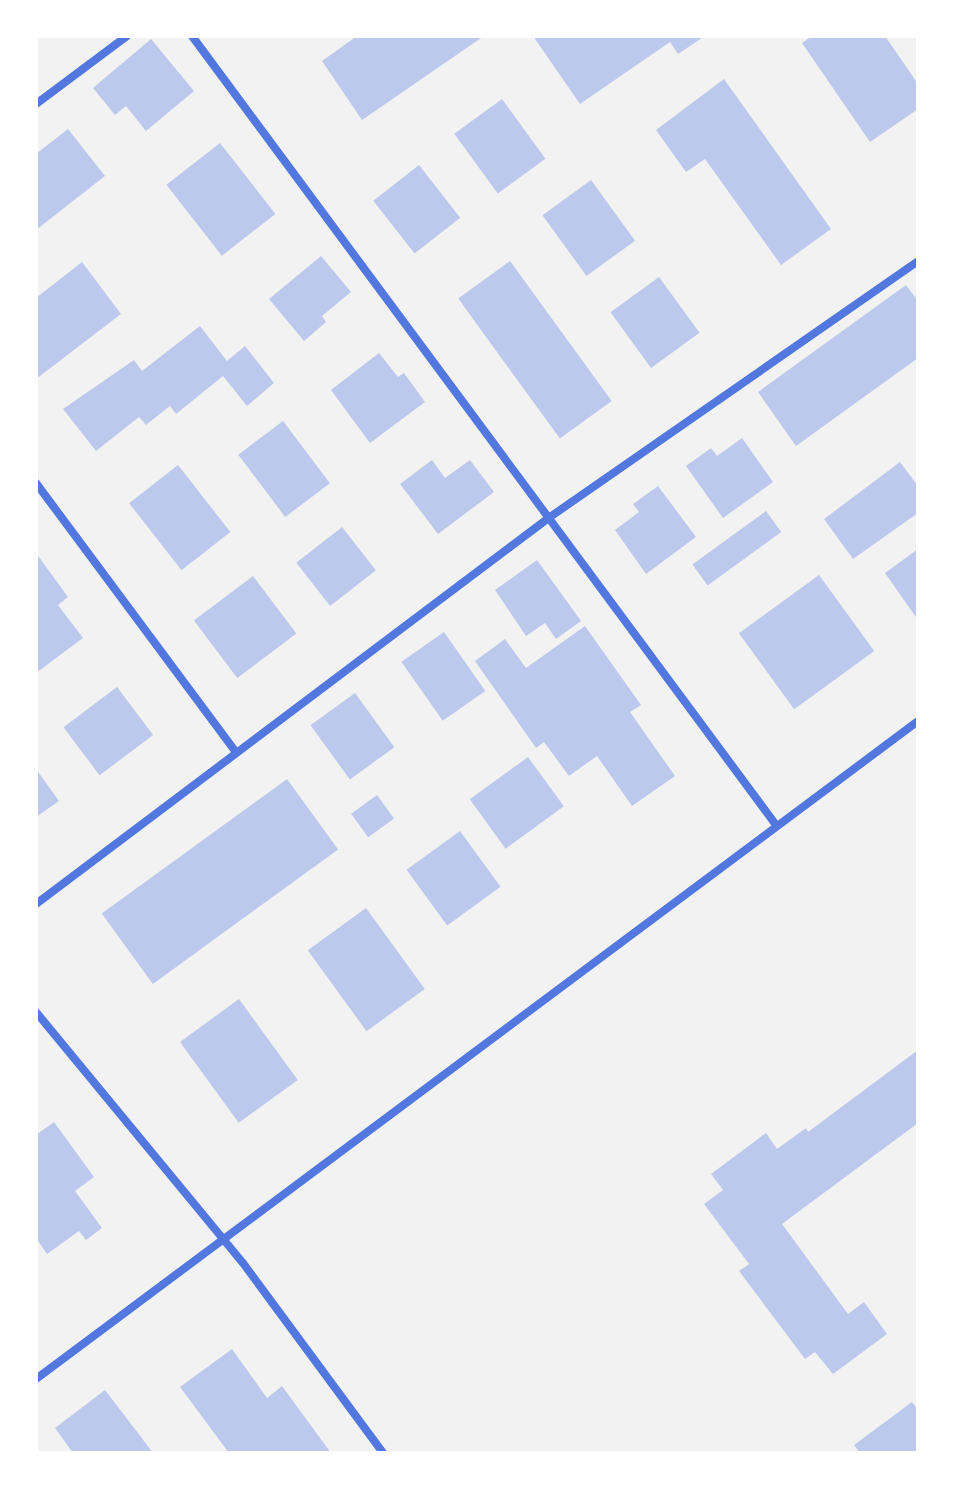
<!DOCTYPE html>
<style>
body{margin:0}
#map{position:relative;width:954px;height:1489px;overflow:hidden;background:#f2f2f2;font-family:Lora,serif}
div>[style]{position:absolute}
.building>*{inset:0;background:#bdc9ec;transform-origin:0 0}
.minor>*{height:8px;margin:-4px;padding:0 4px;transform-origin:4px;border-radius:4px;background:#5277de}
span{translate:-50% -50%;white-space:nowrap;text-align:center;line-height:1.15;-webkit-text-stroke:8px #fff;paint-order:stroke}
.frame{position:absolute;inset:0;border:38px solid #fff;pointer-events:none}
</style>
<div id="map">
<div class="building">
<i style="clip-path:polygon(357px 36px,484px 36px,362px 120px,322px 61px)"></i>
<i style="clip-path:polygon(533px 36px,705px 36px,678px 54px,670px 42px,580px 104px)"></i>
<i style="clip-path:polygon(812px 36px,885px 36px,918px 84px,918px 109px,870px 142px,802px 43px)"></i>
<i style="clip-path:polygon(151px 39px,194px 91px,146px 131px,126px 106px,115px 115px,93px 88px)"></i>
<i style="clip-path:polygon(724px 79px,831px 229px,781px 265px,705px 159px,686px 172px,656px 130px)"></i>
<i style="left:502px;top:99px;width:74px;height:59px;rotate:54deg"></i>
<i style="clip-path:polygon(68px 129px,105px 176px,36px 230px,36px 154px)"></i>
<i style="left:220px;top:143px;width:90px;height:68px;rotate:52deg"></i>
<i style="left:419px;top:165px;width:67px;height:58px;rotate:52deg"></i>
<i style="left:591px;top:180px;width:75px;height:60px;rotate:54deg"></i>
<i style="clip-path:polygon(321px 256px,351px 292px,322px 316px,326px 322px,304px 341px,269px 299px)"></i>
<i style="left:510px;top:261px;width:173px;height:64px;rotate:54deg"></i>
<i style="clip-path:polygon(82px 262px,121px 314px,36px 379px,36px 298px)"></i>
<i style="left:659px;top:277px;width:69px;height:60px;rotate:54deg"></i>
<i style="clip-path:polygon(906px 285px,918px 301px,918px 358px,796px 446px,758px 392px)"></i>
<i style="clip-path:polygon(200px 326px,227px 361px,245px 346px,274px 383px,247px 406px,223px 376px,176px 414px,170px 406px,146px 425px,139px 417px,96px 451px,63px 409px,134px 360px,142px 371px)"></i>
<i style="clip-path:polygon(379px 353px,398px 377px,404px 373px,425px 402px,370px 443px,331px 390px)"></i>
<i style="left:283px;top:421px;width:78px;height:56px;rotate:53deg"></i>
<i style="clip-path:polygon(742px 438px,773px 482px,723px 518px,686px 466px,711px 448px,717px 456px)"></i>
<i style="clip-path:polygon(432px 460px,445px 478px,470px 460px,494px 492px,438px 534px,400px 484px)"></i>
<i style="clip-path:polygon(900px 462px,918px 486px,918px 513px,853px 559px,824px 519px)"></i>
<i style="left:178px;top:465px;width:85px;height:62px;rotate:52deg"></i>
<i style="clip-path:polygon(658px 486px,696px 537px,646px 574px,615px 530px,639px 512px,633px 504px)"></i>
<i style="left:766px;top:511px;width:26px;height:91px;rotate:54deg"></i>
<i style="left:342px;top:527px;width:55px;height:58px;rotate:52deg"></i>
<i style="clip-path:polygon(918px 549px,918px 620px,885px 573px)"></i>
<i style="clip-path:polygon(36px 553px,68px 597px,58px 605px,83px 638px,36px 673px)"></i>
<i style="clip-path:polygon(537px 560px,581px 621px,556px 639px,545px 623px,526px 636px,495px 590px)"></i>
<i style="left:819px;top:575px;width:94px;height:99px;rotate:54deg"></i>
<i style="left:253px;top:576px;width:72px;height:74px;rotate:53deg"></i>
<i style="clip-path:polygon(585px 626px,641px 705px,630px 712px,675px 776px,632px 806px,597px 756px,569px 776px,544px 742px,536px 748px,475px 661px,505px 639px,526px 668px)"></i>
<i style="left:444px;top:632px;width:72px;height:52px;rotate:55deg"></i>
<i style="left:117px;top:687px;width:60px;height:67px;rotate:53deg"></i>
<i style="left:355px;top:693px;width:67px;height:55px;rotate:54deg"></i>
<i style="left:528px;top:757px;width:61px;height:72px;rotate:54deg"></i>
<i style="clip-path:polygon(36px 769px,59px 801px,36px 817px)"></i>
<i style="left:287px;top:779px;width:87px;height:229px;rotate:54deg"></i>
<i style="left:377px;top:795px;width:29px;height:32px;rotate:54deg"></i>
<i style="left:460px;top:831px;width:69px;height:66px;rotate:54deg"></i>
<i style="left:366px;top:908px;width:100px;height:72px;rotate:54deg"></i>
<i style="left:239px;top:999px;width:100px;height:73px;rotate:54deg"></i>
<i style="clip-path:polygon(918px 1050px,918px 1123px,782px 1224px,848px 1314px,864px 1302px,887px 1334px,833px 1374px,815px 1352px,805px 1359px,739px 1271px,749px 1264px,704px 1204px,723px 1190px,711px 1174px,766px 1133px,777px 1149px,806px 1128px,808px 1132px)"></i>
<i style="clip-path:polygon(54px 1122px,94px 1177px,75px 1191px,102px 1228px,86px 1240px,79px 1231px,47px 1254px,36px 1238px,36px 1135px)"></i>
<i style="clip-path:polygon(232px 1349px,267px 1398px,282px 1386px,331px 1453px,229px 1453px,180px 1387px)"></i>
<i style="clip-path:polygon(105px 1390px,141px 1437px,153px 1453px,73px 1453px,55px 1428px)"></i>
<i style="clip-path:polygon(912px 1402px,918px 1410px,918px 1453px,860px 1453px,854px 1445px)"></i>
</div>
<div class="minor">
<i style="left:192px;top:36px;width:982px;rotate:53.49deg"></i>
<i style="left:36px;top:104px;width:114px;rotate:-36.8deg"></i>
<i style="left:36px;top:483px;width:335px;rotate:53.4deg"></i>
<i style="left:36px;top:904px;width:643px;rotate:-36.98deg"></i>
<i style="left:550px;top:517px;width:448px;rotate:-34.8deg"></i>
<i style="left:36px;top:1012px;width:325px;rotate:50.5deg"></i>
<i style="left:243px;top:1263px;width:236px;rotate:53.6deg"></i>
<i style="left:36px;top:1379px;width:1100px;rotate:-36.72deg"></i>
</div>
<div class="frame"></div>
</div>
